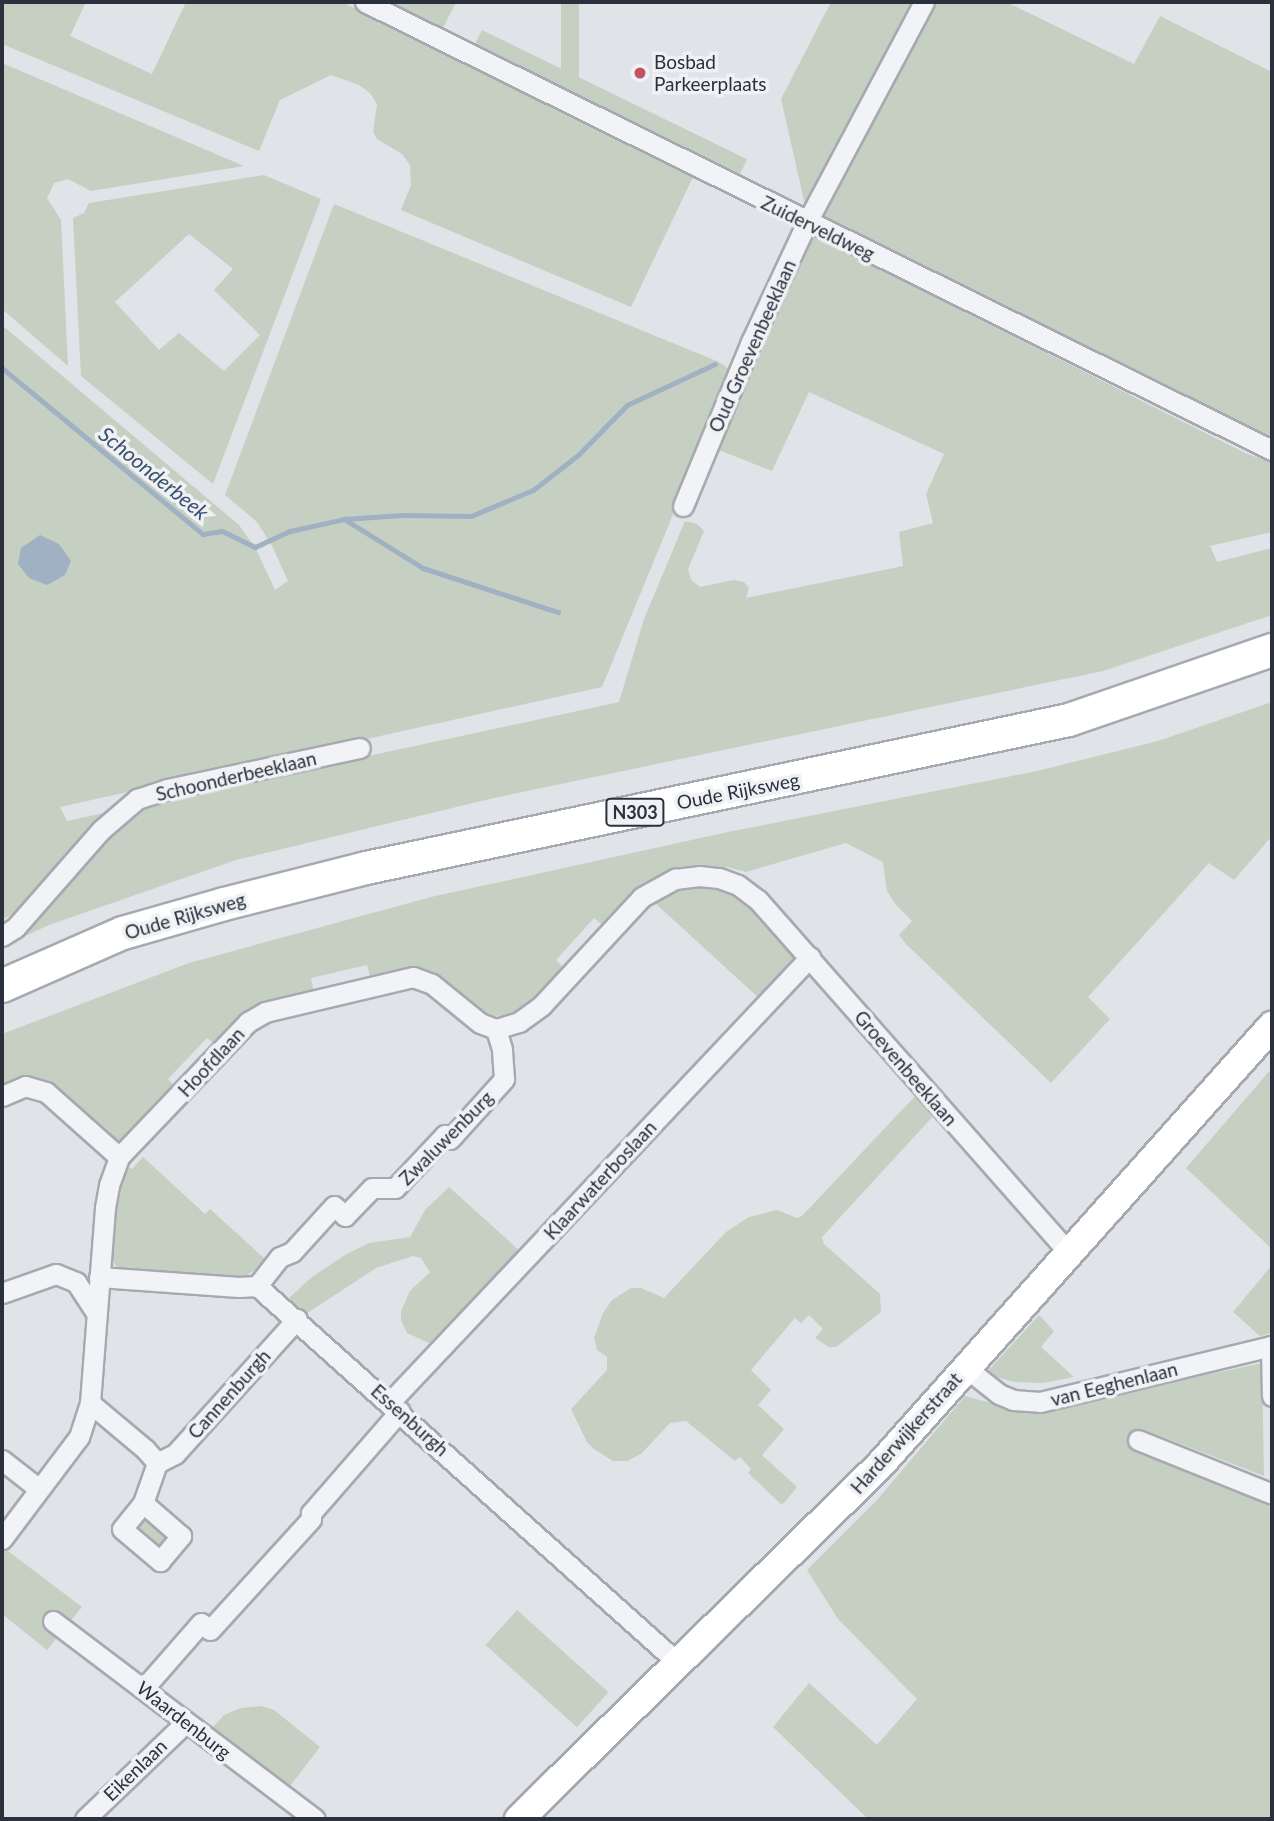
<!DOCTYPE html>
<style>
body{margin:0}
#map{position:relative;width:1274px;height:1821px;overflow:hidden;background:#e0e3e7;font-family:Lato,sans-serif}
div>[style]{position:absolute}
.green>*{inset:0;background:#c6d0c2;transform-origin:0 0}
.water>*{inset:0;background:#9fb1c3}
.stream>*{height:5px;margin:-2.5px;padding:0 2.5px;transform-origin:2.5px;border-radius:2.5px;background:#9fb1c3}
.roads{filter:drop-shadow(2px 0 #a6aab0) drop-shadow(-2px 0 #a6aab0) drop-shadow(0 2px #a6aab0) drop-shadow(0 -2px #a6aab0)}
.street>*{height:19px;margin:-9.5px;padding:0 9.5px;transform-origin:9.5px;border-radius:9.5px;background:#f2f3f6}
.secondary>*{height:28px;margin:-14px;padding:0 14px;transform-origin:14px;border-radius:14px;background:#fff}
.primary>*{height:32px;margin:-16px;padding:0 16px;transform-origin:16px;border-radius:16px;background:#fff}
.dots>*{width:19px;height:19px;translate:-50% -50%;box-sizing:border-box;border:4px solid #eff1f5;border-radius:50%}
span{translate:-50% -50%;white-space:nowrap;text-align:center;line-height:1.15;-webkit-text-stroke:7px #eff1f5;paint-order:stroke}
.shield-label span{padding:2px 5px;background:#eff1f5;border:2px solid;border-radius:5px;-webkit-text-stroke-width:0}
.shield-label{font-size:18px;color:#2a313c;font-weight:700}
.poi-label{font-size:19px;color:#2a313c}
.left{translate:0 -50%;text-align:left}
.street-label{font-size:19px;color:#2a313c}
.water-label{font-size:21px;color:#39506c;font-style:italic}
.frame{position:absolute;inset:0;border:4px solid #2a313c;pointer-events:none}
</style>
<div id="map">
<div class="green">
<i style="clip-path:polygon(2px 2px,86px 2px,70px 36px,152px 74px,186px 2px,342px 2px,694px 175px,631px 307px,401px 210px,411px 185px,410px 165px,402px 154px,377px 139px,373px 132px,377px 104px,370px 93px,359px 85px,331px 75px,280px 100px,259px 151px,2px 44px)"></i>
<i style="clip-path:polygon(380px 2px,456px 2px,441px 32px)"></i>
<i style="left:561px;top:2px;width:18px;height:203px"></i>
<i style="clip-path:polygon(831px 2px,916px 2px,805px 205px,781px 99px)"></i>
<i style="clip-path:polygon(935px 2px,1006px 2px,1134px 64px,1160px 16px,1272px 72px,1272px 445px,817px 218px)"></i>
<i style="left:482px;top:30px;width:295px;height:21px;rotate:26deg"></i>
<i style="clip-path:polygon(2px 63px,244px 166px,91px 191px,68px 179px,54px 183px,47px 198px,61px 220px,68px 366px,2px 309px)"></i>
<i style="clip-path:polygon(evenodd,264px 175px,321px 199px,213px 484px,81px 376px,73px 218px,84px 213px,89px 203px,264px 175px,189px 234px,233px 269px,214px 290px,260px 335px,224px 371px,179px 333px,159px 350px,115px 302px,189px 234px)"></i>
<i style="clip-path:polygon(334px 204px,719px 362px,732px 371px,602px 687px,60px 807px,67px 821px,108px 812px,30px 904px,2px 920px,2px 325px,239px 525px,256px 549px,275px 590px,288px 581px,272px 546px,257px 522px,225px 495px)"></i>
<i style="clip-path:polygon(809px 233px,1247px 454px,1272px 462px,1272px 532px,1210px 546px,1217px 562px,1272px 548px,1272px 615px,1103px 671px,498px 797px,236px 860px,49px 925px,21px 938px,118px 824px,138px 809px,164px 800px,619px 702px,644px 619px,685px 521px,697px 524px,704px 531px,688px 569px,691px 580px,700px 587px,734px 580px,744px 582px,749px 588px,746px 598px,903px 566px,899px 532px,933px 523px,926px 494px,944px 454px,809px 392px,772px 471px,716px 449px)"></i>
<i style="clip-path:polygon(1272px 702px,1272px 836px,1234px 880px,1209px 863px,1088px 997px,1110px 1019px,1051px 1083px,906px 944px,899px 935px,912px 921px,896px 905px,887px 891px,883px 862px,846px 843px,746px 872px,727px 867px,703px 868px,605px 927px,594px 918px,556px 960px,566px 970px,526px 1009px,515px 1015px,490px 1016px,478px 1012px,433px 977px,371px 979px,367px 965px,311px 978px,314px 993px,218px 1047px,207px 1038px,168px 1079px,178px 1090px,118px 1142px,51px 1084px,23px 1077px,2px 1086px,2px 1034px,189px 963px,431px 897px,728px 832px,1037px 771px,1158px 741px)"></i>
<i style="clip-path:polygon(691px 884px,730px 889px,755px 907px,797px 952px,792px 965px,761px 1000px,655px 903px)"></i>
<i style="clip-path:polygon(1272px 1068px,1272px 1249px,1186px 1168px)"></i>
<i style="clip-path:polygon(918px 1093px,936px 1113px,822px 1237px,824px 1244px,880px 1294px,881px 1312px,836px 1347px,829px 1347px,815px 1338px,823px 1329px,809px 1315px,801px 1323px,795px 1318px,751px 1370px,771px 1390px,758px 1405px,784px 1429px,762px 1455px,797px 1487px,784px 1503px,781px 1504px,748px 1473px,751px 1469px,740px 1457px,735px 1461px,686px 1421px,670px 1423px,641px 1454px,627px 1461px,613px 1461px,594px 1449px,587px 1442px,571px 1409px,607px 1370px,607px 1357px,597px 1350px,594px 1338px,603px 1313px,612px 1300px,631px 1288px,641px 1288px,664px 1298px,726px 1232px,749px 1217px,777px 1210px,797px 1218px,802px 1216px)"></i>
<i style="clip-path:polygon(143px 1157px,205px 1214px,210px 1209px,265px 1259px,259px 1267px,237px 1282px,123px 1271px,117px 1268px,111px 1258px,110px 1249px,113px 1192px,126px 1166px,132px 1169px)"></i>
<i style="clip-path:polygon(449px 1187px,520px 1251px,431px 1344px,407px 1333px,401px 1320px,401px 1311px,410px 1291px,430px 1272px,421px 1258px,413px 1256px,376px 1268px,306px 1314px,289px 1298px,312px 1277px,345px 1255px,369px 1243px,410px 1237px,425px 1210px)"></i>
<i style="clip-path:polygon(1272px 1265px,1272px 1333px,1260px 1336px,1233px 1312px)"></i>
<i style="clip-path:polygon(1039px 1315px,1054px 1331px,1041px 1347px,1074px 1377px,1043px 1383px,1014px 1382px,985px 1374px)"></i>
<i style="clip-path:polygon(1262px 1363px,1264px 1476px,1142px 1429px,1133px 1451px,1266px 1502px,1272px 1510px,1272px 1819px,868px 1819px,773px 1727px,809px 1683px,877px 1745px,917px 1699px,838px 1619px,807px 1570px,877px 1500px,965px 1396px,1010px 1408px,1060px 1406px)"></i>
<i style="clip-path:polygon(147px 1516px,168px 1536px,161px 1547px,135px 1530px,135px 1522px,140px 1517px)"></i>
<i style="clip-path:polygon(4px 1548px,82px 1607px,47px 1650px,2px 1614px)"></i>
<i style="left:517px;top:1610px;width:123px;height:47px;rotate:42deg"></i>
<i style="clip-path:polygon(261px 1706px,274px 1710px,320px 1747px,290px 1786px,212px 1728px,224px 1715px,241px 1708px)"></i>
</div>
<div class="water">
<i style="clip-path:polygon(40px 535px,59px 544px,71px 561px,65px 575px,47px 585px,29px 578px,18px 564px,21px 548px)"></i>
</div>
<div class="stream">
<i style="left:2px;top:368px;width:261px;rotate:39.6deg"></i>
<i style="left:203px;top:534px;width:19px;rotate:-9deg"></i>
<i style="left:222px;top:531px;width:37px;rotate:26deg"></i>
<i style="left:255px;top:547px;width:38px;rotate:-25deg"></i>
<i style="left:290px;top:531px;width:55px;rotate:-12.5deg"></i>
<i style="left:344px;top:519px;width:58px;rotate:-3.9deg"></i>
<i style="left:402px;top:515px;width:69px;rotate:0.8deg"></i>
<i style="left:471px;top:516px;width:67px;rotate:-22.8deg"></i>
<i style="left:533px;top:490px;width:57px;rotate:-37.9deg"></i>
<i style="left:578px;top:455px;width:70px;rotate:-45.6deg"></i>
<i style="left:627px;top:405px;width:97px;rotate:-25deg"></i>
<i style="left:344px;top:519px;width:93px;rotate:31.8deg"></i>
<i style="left:423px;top:568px;width:142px;rotate:18.1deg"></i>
</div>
<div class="roads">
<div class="street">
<i style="left:365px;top:2px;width:1012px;rotate:26.29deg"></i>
<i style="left:683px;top:506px;width:178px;rotate:-67.5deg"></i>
<i style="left:751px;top:342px;width:132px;rotate:-65deg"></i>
<i style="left:807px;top:222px;width:249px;rotate:-62deg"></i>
<i style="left:2px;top:936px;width:15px;rotate:-32deg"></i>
<i style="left:15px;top:928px;width:130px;rotate:-48.7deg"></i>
<i style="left:101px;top:830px;width:48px;rotate:-40.7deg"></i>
<i style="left:137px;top:799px;width:32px;rotate:-18deg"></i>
<i style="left:167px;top:789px;width:197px;rotate:-12deg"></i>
<i style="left:2px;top:1096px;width:25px;rotate:-23deg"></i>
<i style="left:25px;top:1086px;width:22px;rotate:16deg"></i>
<i style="left:46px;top:1092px;width:98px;rotate:41.7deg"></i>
<i style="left:99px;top:1277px;width:140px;rotate:4.1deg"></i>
<i style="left:239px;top:1287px;width:18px;rotate:-3deg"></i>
<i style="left:257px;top:1286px;width:565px;rotate:41.84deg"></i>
<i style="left:257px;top:1286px;width:37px;rotate:-52deg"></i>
<i style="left:280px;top:1257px;width:13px;rotate:-23deg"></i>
<i style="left:292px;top:1252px;width:62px;rotate:-47.6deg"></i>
<i style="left:334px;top:1206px;width:15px;rotate:42deg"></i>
<i style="left:345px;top:1216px;width:39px;rotate:-46deg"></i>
<i style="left:372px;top:1188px;width:23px"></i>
<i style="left:395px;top:1188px;width:73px;rotate:-46.7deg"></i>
<i style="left:445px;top:1135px;width:6px;rotate:39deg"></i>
<i style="left:450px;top:1139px;width:81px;rotate:-48deg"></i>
<i style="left:504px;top:1079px;width:30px;rotate:-94deg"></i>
<i style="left:502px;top:1049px;width:21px;rotate:-107deg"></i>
<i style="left:2px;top:1293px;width:57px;rotate:-19.4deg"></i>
<i style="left:56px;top:1274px;width:22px;rotate:22deg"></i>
<i style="left:76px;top:1282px;width:38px;rotate:57deg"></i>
<i style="left:1271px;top:1346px;width:50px;rotate:88.9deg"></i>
<i style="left:965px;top:1367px;width:43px;rotate:38.5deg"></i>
<i style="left:999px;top:1394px;width:15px;rotate:23deg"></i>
<i style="left:1013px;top:1400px;width:27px;rotate:4deg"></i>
<i style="left:1040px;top:1402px;width:239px;rotate:-13.6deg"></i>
<i style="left:390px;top:1402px;width:612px;rotate:-46.66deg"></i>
<i style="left:90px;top:1403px;width:72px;rotate:39.9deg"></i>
<i style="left:145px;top:1449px;width:18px;rotate:49deg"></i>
<i style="left:157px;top:1463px;width:20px;rotate:-27deg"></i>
<i style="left:175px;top:1454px;width:182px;rotate:-47.9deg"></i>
<i style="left:1138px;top:1440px;width:144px;rotate:21.9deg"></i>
<i style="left:2px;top:1460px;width:47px;rotate:38.1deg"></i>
<i style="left:143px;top:1503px;width:33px;rotate:129deg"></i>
<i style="left:122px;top:1529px;width:50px;rotate:40.1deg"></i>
<i style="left:160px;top:1561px;width:33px;rotate:-50deg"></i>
<i style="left:181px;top:1536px;width:50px;rotate:-139deg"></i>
<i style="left:143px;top:1503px;width:42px;rotate:-70.7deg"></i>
<i style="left:2px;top:1539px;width:128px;rotate:-53deg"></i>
<i style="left:79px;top:1437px;width:36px;rotate:-72deg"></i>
<i style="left:90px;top:1403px;width:196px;rotate:-85.6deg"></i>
<i style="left:105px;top:1208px;width:23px;rotate:-80deg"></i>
<i style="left:109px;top:1185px;width:30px;rotate:-70deg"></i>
<i style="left:119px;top:1157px;width:187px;rotate:-46.3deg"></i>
<i style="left:248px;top:1022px;width:20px;rotate:-30deg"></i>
<i style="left:265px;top:1012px;width:152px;rotate:-13.3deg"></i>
<i style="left:413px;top:977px;width:20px;rotate:20deg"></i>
<i style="left:432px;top:984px;width:62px;rotate:39.1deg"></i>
<i style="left:480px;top:1023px;width:17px;rotate:21deg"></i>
<i style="left:496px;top:1029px;width:24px;rotate:-17deg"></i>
<i style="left:519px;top:1022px;width:29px;rotate:-36deg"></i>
<i style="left:542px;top:1005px;width:147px;rotate:-47.2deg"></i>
<i style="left:642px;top:897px;width:38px;rotate:-29deg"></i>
<i style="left:675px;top:879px;width:24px;rotate:-7deg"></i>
<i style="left:699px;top:876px;width:20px;rotate:6deg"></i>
<i style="left:719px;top:878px;width:20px;rotate:20deg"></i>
<i style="left:738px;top:885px;width:25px;rotate:37deg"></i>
<i style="left:758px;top:900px;width:472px;rotate:48.6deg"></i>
<i style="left:53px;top:1621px;width:328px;rotate:37.1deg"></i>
<i style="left:144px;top:1688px;width:86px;rotate:-48.8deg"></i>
<i style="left:201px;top:1623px;width:11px;rotate:38deg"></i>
<i style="left:210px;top:1630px;width:150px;rotate:-47.7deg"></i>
<i style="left:311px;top:1519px;width:6px;rotate:-90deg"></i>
<i style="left:311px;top:1513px;width:135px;rotate:-48.9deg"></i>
<i style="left:85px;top:1819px;width:140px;rotate:-43.8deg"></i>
</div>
<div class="secondary">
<i style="left:519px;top:1819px;width:506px;rotate:-44.44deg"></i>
<i style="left:880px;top:1465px;width:589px;rotate:-48.24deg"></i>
</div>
<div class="primary">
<i style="left:2px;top:986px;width:132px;rotate:-23.7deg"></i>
<i style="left:123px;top:933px;width:105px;rotate:-16deg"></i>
<i style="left:224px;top:904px;width:146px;rotate:-14.2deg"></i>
<i style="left:366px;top:868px;width:718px;rotate:-11.89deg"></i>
<i style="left:1069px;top:720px;width:215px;rotate:-19deg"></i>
</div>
</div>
<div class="dots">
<i style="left:640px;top:73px;background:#bf5264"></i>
</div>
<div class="shield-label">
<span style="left:635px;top:812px">N303</span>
</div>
<div class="poi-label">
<span class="left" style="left:654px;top:73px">Bosbad<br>Parkeerplaats</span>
</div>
<div class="street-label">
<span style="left:818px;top:228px;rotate:26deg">Zuiderveldweg</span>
<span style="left:752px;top:346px;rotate:-66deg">Oud Groevenbeeklaan</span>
<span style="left:236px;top:776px;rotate:-13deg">Schoonderbeeklaan</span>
<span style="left:738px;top:791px;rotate:-11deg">Oude Rijksweg</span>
<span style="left:185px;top:916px;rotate:-16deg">Oude Rijksweg</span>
<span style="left:211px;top:1062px;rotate:-47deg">Hoofdlaan</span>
<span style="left:906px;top:1068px;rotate:49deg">Groevenbeeklaan</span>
<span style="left:446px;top:1138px;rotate:-45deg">Zwaluwenburg</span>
<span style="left:600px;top:1180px;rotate:-47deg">Klaarwaterboslaan</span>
<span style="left:1114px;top:1384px;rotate:-14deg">van Eeghenlaan</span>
<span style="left:229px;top:1394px;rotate:-48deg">Cannenburgh</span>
<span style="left:410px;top:1420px;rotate:42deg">Essenburgh</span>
<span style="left:906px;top:1433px;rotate:-48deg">Harderwijkerstraat</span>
<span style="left:184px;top:1720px;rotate:38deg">Waardenburg</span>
<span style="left:135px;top:1770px;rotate:-44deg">Eikenlaan</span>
</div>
<div class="water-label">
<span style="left:154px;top:473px;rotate:39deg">Schoonderbeek</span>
</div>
<div class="frame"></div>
</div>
